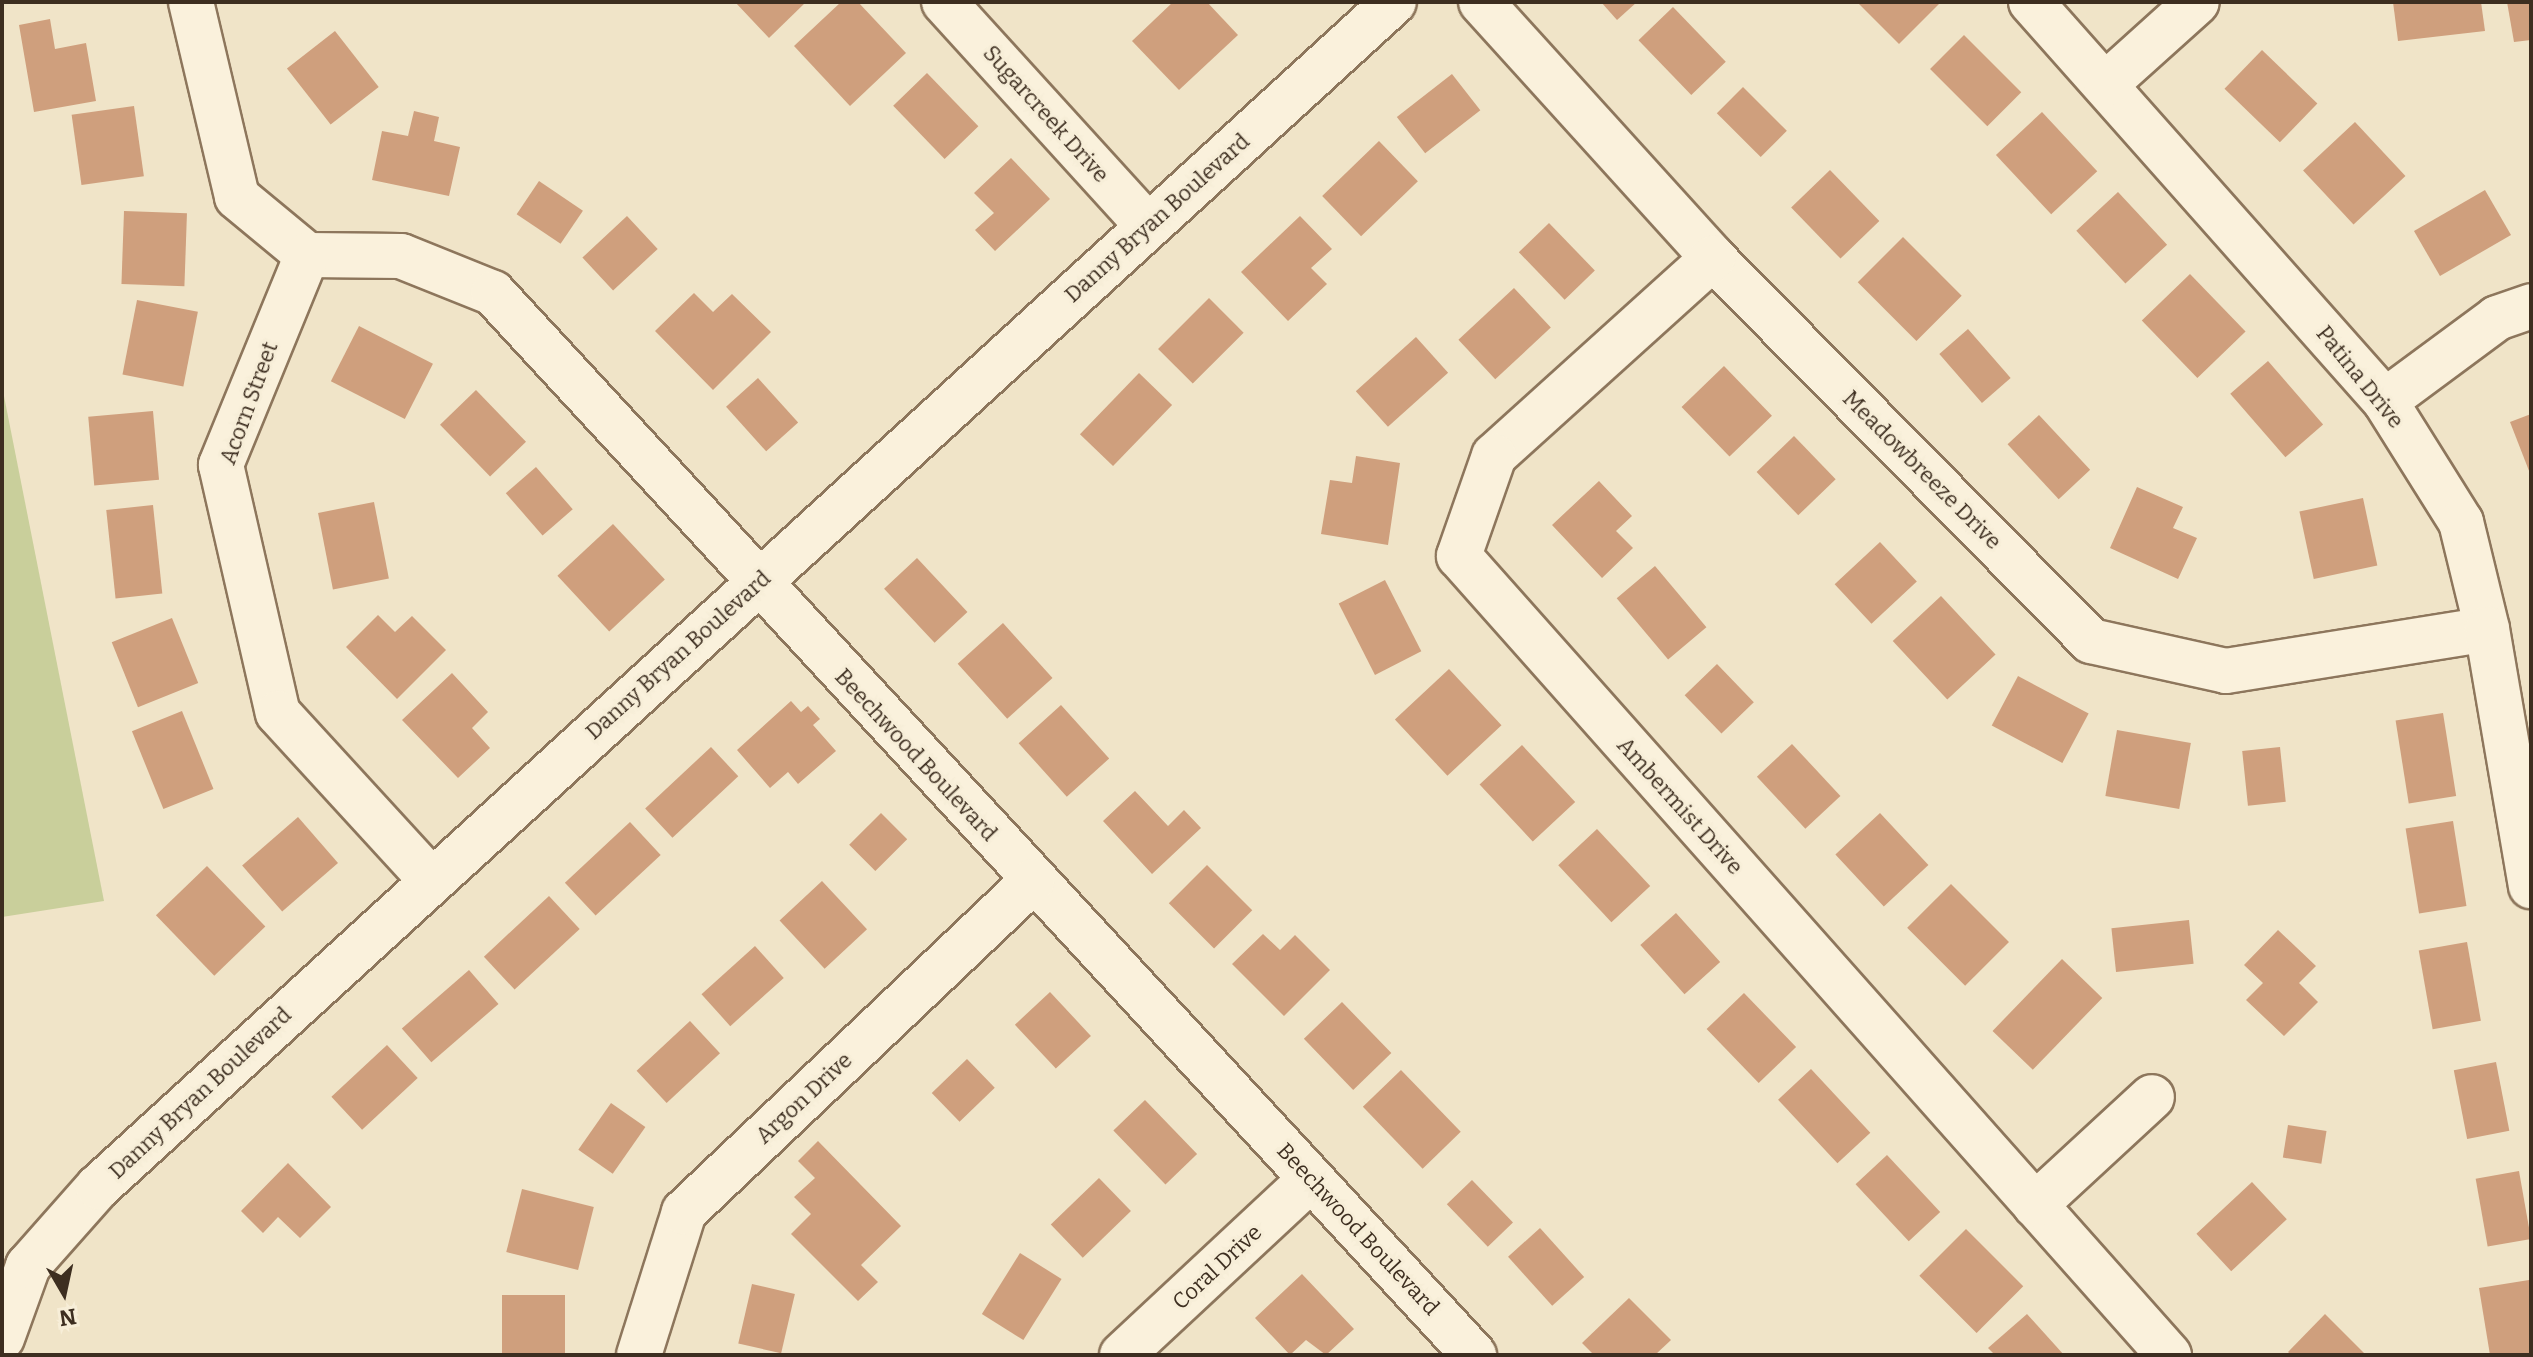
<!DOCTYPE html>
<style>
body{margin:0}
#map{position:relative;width:2533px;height:1357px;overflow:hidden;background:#f0e4c8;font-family:Bitter,serif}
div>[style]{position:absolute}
.green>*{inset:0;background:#c9cf9b}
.building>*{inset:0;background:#cf9f7d;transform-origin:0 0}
.roads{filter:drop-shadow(2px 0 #8d765c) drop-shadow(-2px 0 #8d765c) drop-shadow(0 2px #8d765c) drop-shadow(0 -2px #8d765c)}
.minor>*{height:44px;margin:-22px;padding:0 22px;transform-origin:22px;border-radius:22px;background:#faf1dc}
span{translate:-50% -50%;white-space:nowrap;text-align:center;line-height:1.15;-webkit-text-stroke:6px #f7eed8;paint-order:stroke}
.street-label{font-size:22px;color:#3d2e20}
.frame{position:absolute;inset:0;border:4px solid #3d2e20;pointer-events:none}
.north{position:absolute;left:24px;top:1253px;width:80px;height:80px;-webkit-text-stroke:6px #f7eed8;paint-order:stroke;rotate:171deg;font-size:22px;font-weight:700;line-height:32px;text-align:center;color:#3d2e20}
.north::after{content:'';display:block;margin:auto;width:28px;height:36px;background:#3d2e20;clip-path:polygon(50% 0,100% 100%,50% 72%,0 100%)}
</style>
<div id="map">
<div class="green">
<i style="clip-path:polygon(2px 386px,104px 901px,2px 917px)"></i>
</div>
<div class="building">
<i style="clip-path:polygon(735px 2px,806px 2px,769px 38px)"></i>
<i style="clip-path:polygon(841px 2px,858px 2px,906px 53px,850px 106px,794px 46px)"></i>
<i style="clip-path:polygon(1173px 2px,1207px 2px,1238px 35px,1179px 90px,1132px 41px)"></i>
<i style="clip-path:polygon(1601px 2px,1637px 2px,1617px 20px)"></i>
<i style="clip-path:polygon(1857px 2px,1941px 2px,1899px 44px)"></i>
<i style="clip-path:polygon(2393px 2px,2481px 2px,2485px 31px,2398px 41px)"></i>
<i style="clip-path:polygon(2507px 2px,2531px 2px,2531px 40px,2514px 42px)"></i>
<i style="left:1673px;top:7px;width:76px;height:48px;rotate:46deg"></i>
<i style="clip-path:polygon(50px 19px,55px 49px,86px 43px,96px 101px,34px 112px,19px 25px)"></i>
<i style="left:335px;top:31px;width:71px;height:61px;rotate:52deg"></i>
<i style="left:1964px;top:35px;width:81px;height:48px;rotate:45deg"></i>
<i style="left:2262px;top:50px;width:77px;height:54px;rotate:44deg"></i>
<i style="left:927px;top:73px;width:74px;height:47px;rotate:46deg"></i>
<i style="left:1452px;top:74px;width:46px;height:70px;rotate:52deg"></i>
<i style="left:1743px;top:87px;width:62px;height:37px;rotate:45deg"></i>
<i style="left:134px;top:106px;width:71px;height:63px;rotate:82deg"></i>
<i style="clip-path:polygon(414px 111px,439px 117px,434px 141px,460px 147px,449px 196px,372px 180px,382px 131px,408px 136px)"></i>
<i style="left:2042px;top:112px;width:81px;height:63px;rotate:47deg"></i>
<i style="left:2355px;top:122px;width:74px;height:71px;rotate:47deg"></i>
<i style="left:1379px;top:141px;width:56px;height:79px;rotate:46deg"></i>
<i style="clip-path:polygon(1011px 158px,1050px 199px,995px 251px,975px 230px,994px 213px,974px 193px)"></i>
<i style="left:1830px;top:170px;width:71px;height:54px;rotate:46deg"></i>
<i style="left:539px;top:181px;width:53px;height:40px;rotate:34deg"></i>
<i style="left:2485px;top:190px;width:52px;height:82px;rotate:60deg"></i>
<i style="left:2118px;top:192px;width:72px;height:57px;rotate:47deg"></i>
<i style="left:124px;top:211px;width:63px;height:73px;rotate:2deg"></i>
<i style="left:627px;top:216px;width:45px;height:61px;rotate:47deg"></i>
<i style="clip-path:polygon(1300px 216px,1332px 249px,1311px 268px,1327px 284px,1288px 321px,1241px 272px)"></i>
<i style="left:1549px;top:223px;width:66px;height:42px;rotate:46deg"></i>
<i style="left:1903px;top:237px;width:83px;height:64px;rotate:45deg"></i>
<i style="left:2190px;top:274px;width:80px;height:67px;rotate:46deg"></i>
<i style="left:1514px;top:288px;width:54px;height:76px;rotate:47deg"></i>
<i style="clip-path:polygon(694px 293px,713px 312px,732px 294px,771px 332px,713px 390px,655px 331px)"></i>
<i style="left:1209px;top:298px;width:49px;height:72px;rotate:45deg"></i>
<i style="left:137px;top:300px;width:62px;height:76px;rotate:11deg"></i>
<i style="left:359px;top:326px;width:83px;height:62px;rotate:27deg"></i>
<i style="left:1968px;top:329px;width:65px;height:38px;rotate:49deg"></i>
<i style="left:1416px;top:337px;width:48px;height:81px;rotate:48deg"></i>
<i style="left:2268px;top:361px;width:84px;height:50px;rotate:49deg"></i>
<i style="left:1724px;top:366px;width:69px;height:59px;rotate:46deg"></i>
<i style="left:1139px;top:373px;width:46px;height:85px;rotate:44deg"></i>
<i style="left:758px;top:378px;width:60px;height:43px;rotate:48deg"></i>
<i style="left:476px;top:390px;width:72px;height:50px;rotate:46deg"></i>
<i style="left:153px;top:411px;width:69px;height:65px;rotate:85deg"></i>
<i style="clip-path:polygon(2531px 414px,2531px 476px,2510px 422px)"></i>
<i style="left:2039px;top:415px;width:75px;height:43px;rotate:47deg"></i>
<i style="left:1794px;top:436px;width:60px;height:52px;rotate:46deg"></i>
<i style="clip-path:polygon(1356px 456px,1400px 463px,1388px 545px,1321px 534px,1330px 480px,1352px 483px)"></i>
<i style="left:536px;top:467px;width:56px;height:40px;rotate:49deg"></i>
<i style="clip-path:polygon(1599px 481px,1632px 516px,1616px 531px,1633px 548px,1602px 578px,1552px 525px)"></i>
<i style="clip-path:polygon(2137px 487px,2183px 507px,2173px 528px,2197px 538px,2178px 579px,2110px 548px)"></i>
<i style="left:2363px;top:498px;width:69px;height:65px;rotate:78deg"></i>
<i style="left:374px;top:502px;width:78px;height:57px;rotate:79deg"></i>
<i style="left:153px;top:505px;width:89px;height:47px;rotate:84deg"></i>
<i style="left:613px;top:524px;width:76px;height:76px;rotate:47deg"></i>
<i style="left:1880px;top:542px;width:54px;height:62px;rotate:47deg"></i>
<i style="left:917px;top:558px;width:74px;height:45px;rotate:47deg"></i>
<i style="left:1655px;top:566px;width:80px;height:50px;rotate:50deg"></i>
<i style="left:1385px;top:580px;width:80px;height:52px;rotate:63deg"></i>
<i style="left:1941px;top:596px;width:80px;height:66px;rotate:47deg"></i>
<i style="clip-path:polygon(378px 615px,395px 632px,412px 616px,446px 650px,397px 699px,346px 647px)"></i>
<i style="left:172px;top:618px;width:70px;height:65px;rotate:68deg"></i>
<i style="left:1003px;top:623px;width:74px;height:61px;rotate:48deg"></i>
<i style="left:1717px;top:664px;width:53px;height:45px;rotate:46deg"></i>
<i style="left:1449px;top:669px;width:77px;height:74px;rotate:47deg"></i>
<i style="clip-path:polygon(452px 673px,488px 712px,472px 728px,490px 748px,458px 778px,402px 720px)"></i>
<i style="left:2018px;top:676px;width:80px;height:56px;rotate:28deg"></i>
<i style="clip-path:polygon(791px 701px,801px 712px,808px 706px,820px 719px,813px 725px,836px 751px,798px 784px,788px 772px,770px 788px,737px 750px)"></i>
<i style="left:1061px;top:705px;width:72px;height:57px;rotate:48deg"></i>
<i style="left:182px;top:711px;width:84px;height:54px;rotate:68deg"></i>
<i style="left:2443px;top:713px;width:84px;height:48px;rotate:81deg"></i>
<i style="left:2117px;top:730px;width:75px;height:67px;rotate:10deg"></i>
<i style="left:1792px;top:744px;width:71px;height:48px;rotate:47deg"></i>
<i style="left:1522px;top:745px;width:78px;height:58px;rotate:47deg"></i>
<i style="left:711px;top:747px;width:40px;height:90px;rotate:47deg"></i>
<i style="left:2280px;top:747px;width:55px;height:38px;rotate:84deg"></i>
<i style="clip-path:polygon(1135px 791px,1168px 826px,1184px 810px,1201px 828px,1152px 874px,1103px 821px)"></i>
<i style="left:881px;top:813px;width:37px;height:45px;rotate:45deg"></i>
<i style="left:1880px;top:813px;width:71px;height:61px;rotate:47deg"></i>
<i style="left:298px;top:817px;width:61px;height:74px;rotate:49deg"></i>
<i style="left:2453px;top:821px;width:86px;height:48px;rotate:81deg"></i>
<i style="left:630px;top:822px;width:45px;height:89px;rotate:47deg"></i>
<i style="left:1597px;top:829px;width:78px;height:53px;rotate:47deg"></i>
<i style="left:1207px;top:865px;width:64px;height:54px;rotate:45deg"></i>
<i style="left:207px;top:866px;width:84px;height:71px;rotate:46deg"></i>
<i style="left:822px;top:881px;width:66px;height:58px;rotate:47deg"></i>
<i style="left:1951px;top:884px;width:82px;height:62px;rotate:45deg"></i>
<i style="left:549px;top:896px;width:45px;height:89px;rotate:47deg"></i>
<i style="left:1676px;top:913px;width:66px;height:48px;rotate:48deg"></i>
<i style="left:2189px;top:920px;width:44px;height:78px;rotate:84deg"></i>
<i style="clip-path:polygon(2278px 930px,2316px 966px,2299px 983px,2318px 1002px,2284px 1036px,2246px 1000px,2263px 983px,2244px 965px)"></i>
<i style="clip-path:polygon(1263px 934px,1280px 950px,1295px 935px,1330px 970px,1284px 1016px,1232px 964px)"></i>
<i style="left:2467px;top:942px;width:80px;height:49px;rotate:80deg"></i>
<i style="left:755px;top:946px;width:43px;height:72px;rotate:48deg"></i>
<i style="left:2062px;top:959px;width:56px;height:100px;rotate:44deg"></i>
<i style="left:469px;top:970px;width:45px;height:89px;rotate:49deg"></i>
<i style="left:1050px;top:992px;width:60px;height:48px;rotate:47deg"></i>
<i style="left:1744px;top:993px;width:75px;height:52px;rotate:46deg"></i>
<i style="left:1342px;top:1002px;width:71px;height:53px;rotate:46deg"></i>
<i style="left:690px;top:1021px;width:44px;height:73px;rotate:47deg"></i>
<i style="left:387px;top:1045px;width:45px;height:76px;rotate:47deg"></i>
<i style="left:967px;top:1059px;width:40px;height:49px;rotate:46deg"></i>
<i style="left:2496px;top:1062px;width:70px;height:43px;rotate:79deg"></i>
<i style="left:1811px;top:1069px;width:87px;height:45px;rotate:47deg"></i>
<i style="left:1401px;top:1070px;width:86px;height:53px;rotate:46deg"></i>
<i style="left:1145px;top:1100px;width:75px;height:44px;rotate:46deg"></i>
<i style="left:611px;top:1103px;width:42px;height:57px;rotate:35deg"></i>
<i style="left:2288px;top:1125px;width:39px;height:33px;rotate:9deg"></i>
<i style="clip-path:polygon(818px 1141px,901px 1226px,861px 1265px,878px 1282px,858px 1301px,791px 1234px,811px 1214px,794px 1197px,815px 1178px,798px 1161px)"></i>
<i style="left:1887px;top:1155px;width:78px;height:43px;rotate:47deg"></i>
<i style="clip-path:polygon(288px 1163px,331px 1207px,300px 1238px,278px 1217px,263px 1233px,241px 1211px)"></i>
<i style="left:2519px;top:1171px;width:69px;height:44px;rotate:80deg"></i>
<i style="left:1099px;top:1178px;width:46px;height:67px;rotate:46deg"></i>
<i style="left:1472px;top:1180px;width:59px;height:35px;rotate:46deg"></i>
<i style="left:2252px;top:1182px;width:51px;height:76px;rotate:47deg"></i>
<i style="left:522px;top:1189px;width:74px;height:65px;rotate:14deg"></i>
<i style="left:1540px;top:1228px;width:66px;height:43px;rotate:48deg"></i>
<i style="left:1966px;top:1229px;width:81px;height:66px;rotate:45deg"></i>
<i style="left:1020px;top:1253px;width:49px;height:72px;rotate:32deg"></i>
<i style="clip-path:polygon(1302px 1274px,1354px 1329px,1326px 1355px,1306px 1340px,1290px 1355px,1255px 1318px)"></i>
<i style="clip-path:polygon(2529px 1280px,2531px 1355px,2490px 1355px,2479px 1288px)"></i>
<i style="left:752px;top:1284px;width:44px;height:61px;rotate:13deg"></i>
<i style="left:502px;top:1295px;width:63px;height:60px"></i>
<i style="clip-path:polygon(1629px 1298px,1671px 1340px,1655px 1355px,1594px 1355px,1582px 1343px)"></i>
<i style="clip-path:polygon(2027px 1314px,2064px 1355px,1995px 1355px,1988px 1348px)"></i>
<i style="clip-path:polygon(2325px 1314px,2366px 1355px,2291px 1355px,2288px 1352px)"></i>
</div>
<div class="roads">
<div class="minor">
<i style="left:191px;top:2px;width:200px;rotate:76.7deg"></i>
<i style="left:237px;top:197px;width:91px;rotate:39.6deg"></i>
<i style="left:944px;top:2px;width:303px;rotate:47.7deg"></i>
<i style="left:1481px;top:2px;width:345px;rotate:47.8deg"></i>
<i style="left:1713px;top:258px;width:538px;rotate:45.38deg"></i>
<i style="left:2091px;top:641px;width:138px;rotate:12.5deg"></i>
<i style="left:2226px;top:671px;width:264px;rotate:-9.1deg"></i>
<i style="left:2031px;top:2px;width:533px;rotate:48.42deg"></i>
<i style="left:2385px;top:401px;width:143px;rotate:57.9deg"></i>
<i style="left:2461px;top:522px;width:110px;rotate:76.3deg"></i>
<i style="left:2487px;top:629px;width:261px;rotate:80.3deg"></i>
<i style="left:2106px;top:84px;width:122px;rotate:-42deg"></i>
<i style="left:307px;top:255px;width:94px;rotate:0.6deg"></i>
<i style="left:401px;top:256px;width:99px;rotate:21.9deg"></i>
<i style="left:493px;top:293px;width:1446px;rotate:47.27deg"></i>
<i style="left:307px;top:255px;width:227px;rotate:112.3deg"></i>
<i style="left:221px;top:465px;width:254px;rotate:77.1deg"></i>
<i style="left:278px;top:713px;width:226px;rotate:47.5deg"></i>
<i style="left:1713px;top:258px;width:295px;rotate:137.9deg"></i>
<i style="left:1494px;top:456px;width:106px;rotate:109.3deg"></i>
<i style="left:1459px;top:556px;width:1069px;rotate:48.38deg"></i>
<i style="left:2385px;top:401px;width:139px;rotate:-36.5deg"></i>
<i style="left:2497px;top:318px;width:36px;rotate:-19deg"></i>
<i style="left:2035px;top:1205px;width:159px;rotate:-42.7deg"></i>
<i style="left:2px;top:1338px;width:77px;rotate:-70.1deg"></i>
<i style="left:28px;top:1266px;width:106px;rotate:-48.5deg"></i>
<i style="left:98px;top:1187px;width:1756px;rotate:-42.44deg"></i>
<i style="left:639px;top:1355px;width:150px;rotate:-72.5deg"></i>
<i style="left:684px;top:1212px;width:480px;rotate:-43.5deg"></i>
<i style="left:1122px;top:1355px;width:258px;rotate:-43deg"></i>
</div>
</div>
<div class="street-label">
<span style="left:1046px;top:114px;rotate:48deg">Sugarcreek Drive</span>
<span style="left:1157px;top:218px;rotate:-42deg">Danny Bryan Boulevard</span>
<span style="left:2360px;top:377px;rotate:51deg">Patina Drive</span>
<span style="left:249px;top:403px;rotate:-70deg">Acorn Street</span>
<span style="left:1922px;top:470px;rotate:45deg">Meadowbreeze Drive</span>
<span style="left:678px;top:655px;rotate:-42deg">Danny Bryan Boulevard</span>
<span style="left:916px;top:755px;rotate:47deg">Beechwood Boulevard</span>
<span style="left:1680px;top:806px;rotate:48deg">Ambermist Drive</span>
<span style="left:200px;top:1093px;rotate:-43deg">Danny Bryan Boulevard</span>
<span style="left:804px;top:1098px;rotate:-43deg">Argon Drive</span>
<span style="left:1358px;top:1229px;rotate:47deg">Beechwood Boulevard</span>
<span style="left:1217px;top:1267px;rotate:-43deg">Coral Drive</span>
</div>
<div class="frame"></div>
<div class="north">N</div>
</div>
